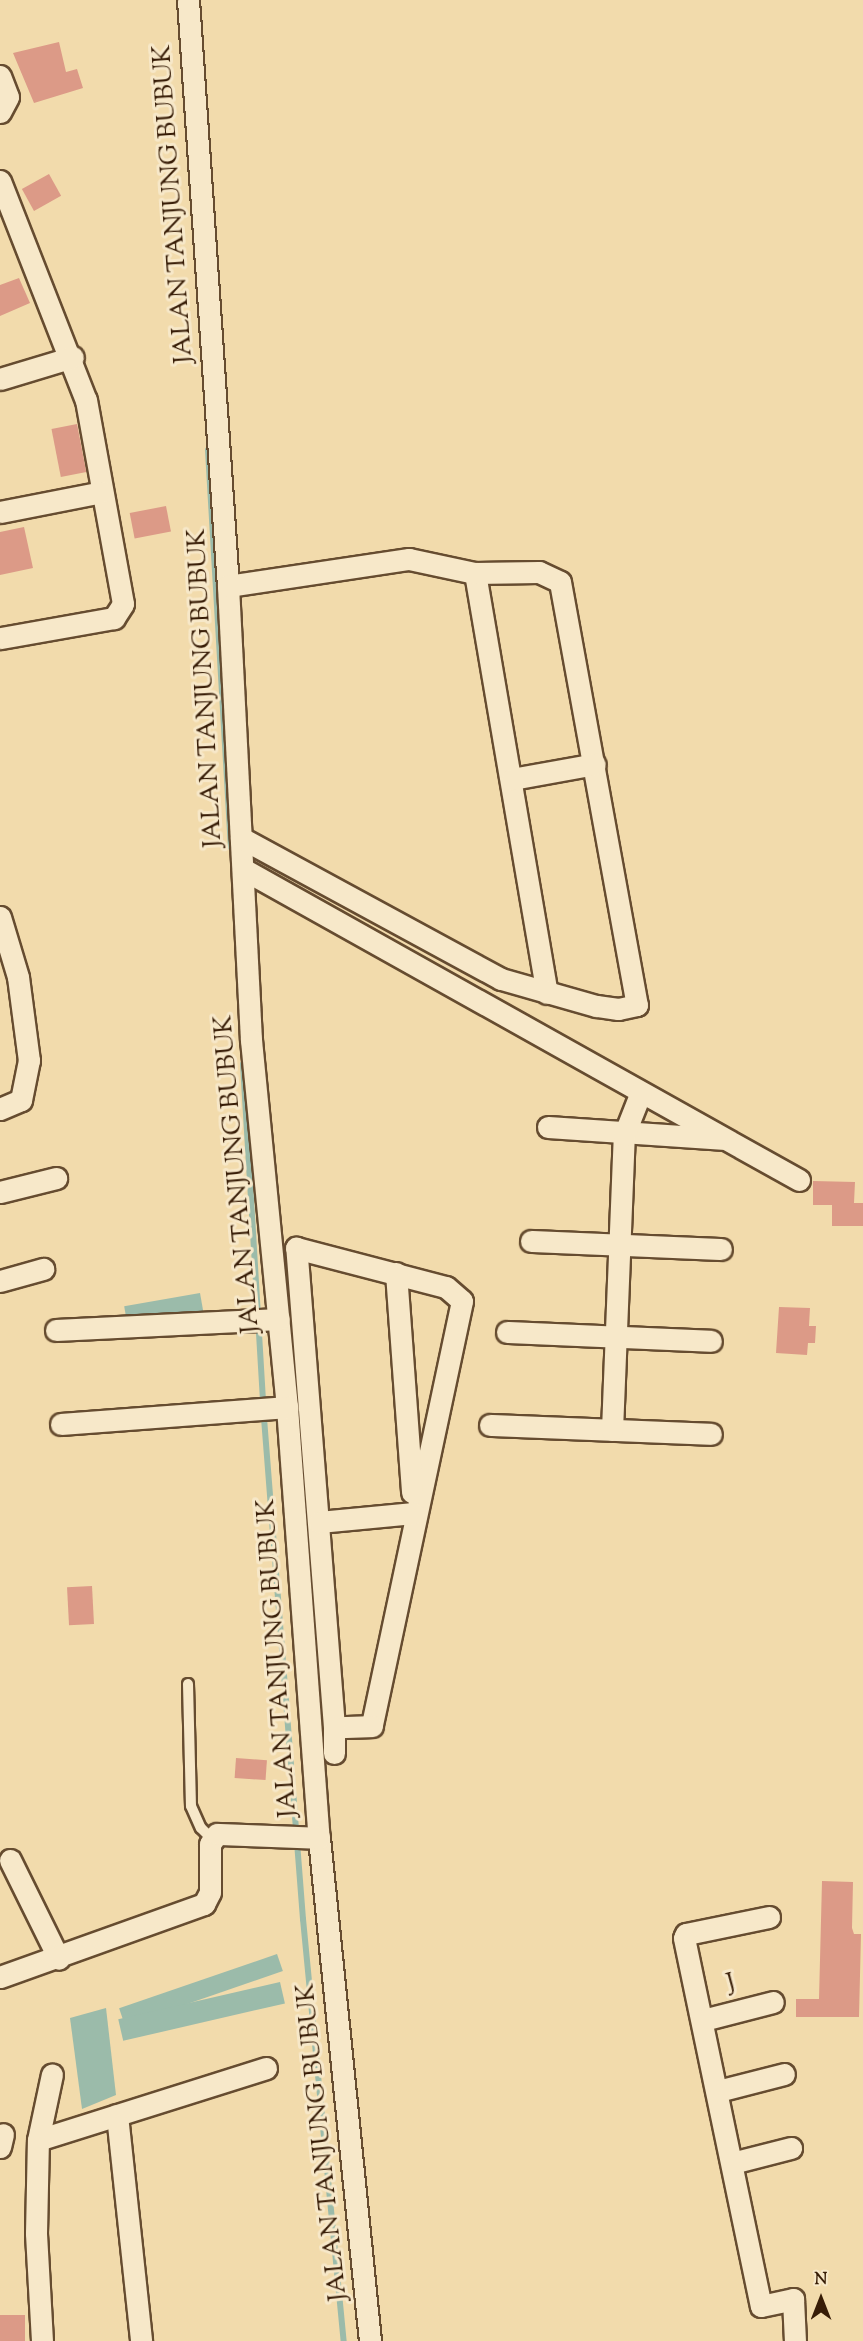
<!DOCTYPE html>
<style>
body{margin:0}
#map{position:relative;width:863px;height:2341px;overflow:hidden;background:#f2dbac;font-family:"Sorts Mill Goudy",serif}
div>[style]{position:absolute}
.water>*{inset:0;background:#9bbbaa;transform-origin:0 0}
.stream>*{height:6px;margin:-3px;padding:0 3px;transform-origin:3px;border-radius:3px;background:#9bbbaa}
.building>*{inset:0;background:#dc9a87;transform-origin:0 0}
.roads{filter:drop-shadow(2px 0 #664c30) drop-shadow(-2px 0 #664c30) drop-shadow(0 2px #664c30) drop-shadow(0 -2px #664c30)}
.service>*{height:10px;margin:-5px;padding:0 5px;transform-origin:5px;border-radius:5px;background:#f7e8c9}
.minor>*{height:21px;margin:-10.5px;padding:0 10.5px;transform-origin:10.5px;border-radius:10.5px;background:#f7e8c9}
span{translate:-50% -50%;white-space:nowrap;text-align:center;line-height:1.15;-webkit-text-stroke:6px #f7e8c9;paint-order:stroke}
.street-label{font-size:26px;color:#371c06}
.north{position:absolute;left:791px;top:2269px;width:60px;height:60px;-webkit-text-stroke:4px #f7e8c9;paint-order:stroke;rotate:0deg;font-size:16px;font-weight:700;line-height:24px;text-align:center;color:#371c06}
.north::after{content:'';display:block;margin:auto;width:21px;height:27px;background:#371c06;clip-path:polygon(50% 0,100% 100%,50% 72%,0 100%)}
</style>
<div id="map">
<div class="water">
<i style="left:200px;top:1293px;width:27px;height:77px;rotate:80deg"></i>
<i style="left:277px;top:1954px;width:18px;height:167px;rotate:71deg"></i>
<i style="left:280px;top:1982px;width:22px;height:166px;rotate:77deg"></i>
<i style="clip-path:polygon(106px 2008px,116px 2095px,82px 2109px,70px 2018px)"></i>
</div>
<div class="stream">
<i style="left:208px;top:450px;width:398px;rotate:86.7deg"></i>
<i style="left:243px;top:1064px;width:355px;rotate:86.6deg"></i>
<i style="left:264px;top:1418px;width:503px;rotate:85.55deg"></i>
<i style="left:303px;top:1919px;width:424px;rotate:84.5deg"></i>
</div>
<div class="building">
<i style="clip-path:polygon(59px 42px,66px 72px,77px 69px,83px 88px,34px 103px,13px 53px)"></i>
<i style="left:49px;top:174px;width:25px;height:31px;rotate:61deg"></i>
<i style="clip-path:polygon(19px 278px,30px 303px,0 316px,0 285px)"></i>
<i style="left:77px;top:424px;width:49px;height:26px;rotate:79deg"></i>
<i style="left:166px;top:506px;width:26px;height:37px;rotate:79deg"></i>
<i style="clip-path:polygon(24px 527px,33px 568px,0 575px,0 532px)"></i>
<i style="clip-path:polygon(813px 1181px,855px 1182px,854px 1203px,863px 1203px,863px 1226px,832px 1226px,832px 1205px,813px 1205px)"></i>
<i style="clip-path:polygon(779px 1307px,810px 1308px,809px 1326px,816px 1326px,815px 1343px,808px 1343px,807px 1355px,776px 1353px)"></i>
<i style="left:92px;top:1586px;width:38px;height:25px;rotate:87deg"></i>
<i style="left:236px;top:1758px;width:31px;height:20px;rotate:4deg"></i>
<i style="clip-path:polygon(822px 1881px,853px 1882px,852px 1928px,854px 1934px,861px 1934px,859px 2017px,796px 2017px,796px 1999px,819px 1999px)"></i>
<i style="left:0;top:2315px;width:25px;height:26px"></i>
</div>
<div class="roads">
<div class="service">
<i style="left:188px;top:1684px;width:122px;rotate:88.6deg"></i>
<i style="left:191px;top:1806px;width:24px;rotate:66deg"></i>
<i style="left:201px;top:1828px;width:16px;rotate:45deg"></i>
</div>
<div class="minor">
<i style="left:188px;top:0;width:587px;rotate:86.1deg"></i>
<i style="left:228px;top:586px;width:455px;rotate:87.1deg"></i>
<i style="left:251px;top:1040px;width:369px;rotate:84.4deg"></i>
<i style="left:287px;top:1407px;width:432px;rotate:85.8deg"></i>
<i style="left:319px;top:1838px;width:506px;rotate:84.21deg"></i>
<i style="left:0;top:76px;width:22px;rotate:69deg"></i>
<i style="left:8px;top:97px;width:17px;rotate:118deg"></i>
<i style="left:0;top:181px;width:235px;rotate:68.6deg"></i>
<i style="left:86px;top:400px;width:207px;rotate:79.7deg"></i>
<i style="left:123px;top:604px;width:17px;rotate:123deg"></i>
<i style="left:114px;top:618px;width:116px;rotate:170deg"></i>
<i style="left:0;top:379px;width:76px;rotate:-16.8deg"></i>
<i style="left:0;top:512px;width:104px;rotate:-11.1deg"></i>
<i style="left:475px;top:573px;width:426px;rotate:80.3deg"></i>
<i style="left:228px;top:586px;width:183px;rotate:-8.5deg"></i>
<i style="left:409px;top:559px;width:67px;rotate:12deg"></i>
<i style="left:475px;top:573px;width:64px;rotate:-0.9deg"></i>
<i style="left:539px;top:572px;width:23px;rotate:25deg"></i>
<i style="left:560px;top:582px;width:430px;rotate:79.7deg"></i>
<i style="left:637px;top:1005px;width:19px;rotate:168deg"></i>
<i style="left:618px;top:1009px;width:22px;rotate:-172deg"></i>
<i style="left:596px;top:1006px;width:99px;rotate:-164.1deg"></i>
<i style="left:501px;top:979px;width:296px;rotate:-151.5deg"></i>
<i style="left:512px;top:779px;width:84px;rotate:-10.2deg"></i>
<i style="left:243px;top:869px;width:637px;rotate:29.22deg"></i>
<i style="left:0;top:917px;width:63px;rotate:73.3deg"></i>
<i style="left:18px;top:977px;width:84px;rotate:82.5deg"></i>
<i style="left:29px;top:1060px;width:41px;rotate:101.3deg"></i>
<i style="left:21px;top:1100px;width:23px;rotate:157deg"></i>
<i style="left:548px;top:1127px;width:174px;rotate:3.9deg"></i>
<i style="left:0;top:1192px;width:58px;rotate:-14deg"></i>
<i style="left:531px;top:1241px;width:190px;rotate:2.4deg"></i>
<i style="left:296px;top:1248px;width:155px;rotate:14.6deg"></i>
<i style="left:446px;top:1287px;width:21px;rotate:41deg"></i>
<i style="left:462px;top:1301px;width:434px;rotate:102deg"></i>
<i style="left:372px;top:1726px;width:38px;rotate:178deg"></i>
<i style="left:334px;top:1727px;width:481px;rotate:-94.5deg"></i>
<i style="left:396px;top:1273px;width:220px;rotate:85.8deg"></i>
<i style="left:0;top:1281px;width:45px;rotate:-15.6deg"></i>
<i style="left:56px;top:1330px;width:223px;rotate:-2.8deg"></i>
<i style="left:507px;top:1332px;width:204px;rotate:2.5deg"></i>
<i style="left:61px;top:1424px;width:227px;rotate:-4.3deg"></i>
<i style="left:490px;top:1425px;width:221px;rotate:2.3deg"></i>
<i style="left:612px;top:1430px;width:295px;rotate:-87.7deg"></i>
<i style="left:624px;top:1135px;width:46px;rotate:-68.4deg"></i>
<i style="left:319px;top:1522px;width:95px;rotate:-5.4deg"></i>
<i style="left:334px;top:1727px;width:26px;rotate:90deg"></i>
<i style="left:10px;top:1860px;width:110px;rotate:63.7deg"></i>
<i style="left:769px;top:1917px;width:85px;rotate:168.4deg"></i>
<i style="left:686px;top:1934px;width:4px;rotate:117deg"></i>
<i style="left:684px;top:1938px;width:376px;rotate:78.2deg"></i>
<i style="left:761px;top:2306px;width:33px;rotate:-12deg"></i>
<i style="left:793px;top:2299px;width:42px;rotate:87.3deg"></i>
<i style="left:0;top:1977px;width:217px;rotate:-19.7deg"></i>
<i style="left:204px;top:1904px;width:13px;rotate:-63deg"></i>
<i style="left:210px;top:1892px;width:48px;rotate:-90deg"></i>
<i style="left:210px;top:1844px;width:12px;rotate:-55deg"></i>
<i style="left:217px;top:1834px;width:102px;rotate:2.2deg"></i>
<i style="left:703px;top:2020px;width:72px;rotate:-14.4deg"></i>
<i style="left:718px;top:2091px;width:68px;rotate:-14.4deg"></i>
<i style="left:117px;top:2115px;width:227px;rotate:83.9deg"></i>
<i style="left:38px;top:2140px;width:239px;rotate:-17.5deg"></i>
<i style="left:0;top:2147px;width:13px;rotate:-77deg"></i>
<i style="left:732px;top:2163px;width:61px;rotate:-14.3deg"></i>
<i style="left:42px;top:2341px;width:108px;rotate:-93.2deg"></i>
<i style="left:36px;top:2233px;width:93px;rotate:-88.8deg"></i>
<i style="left:38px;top:2140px;width:67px;rotate:-78deg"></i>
</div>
</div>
<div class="street-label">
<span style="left:174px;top:204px;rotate:-94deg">JALAN TANJUNG BUBUK</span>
<span style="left:206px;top:688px;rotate:-93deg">JALAN TANJUNG BUBUK</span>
<span style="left:238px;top:1174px;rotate:-95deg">JALAN TANJUNG BUBUK</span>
<span style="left:278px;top:1658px;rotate:-94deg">JALAN TANJUNG BUBUK</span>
<span style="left:731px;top:1984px;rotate:-15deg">J</span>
<span style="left:323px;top:2142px;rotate:-96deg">JALAN TANJUNG BUBUK</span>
</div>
<div class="north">N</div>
</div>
